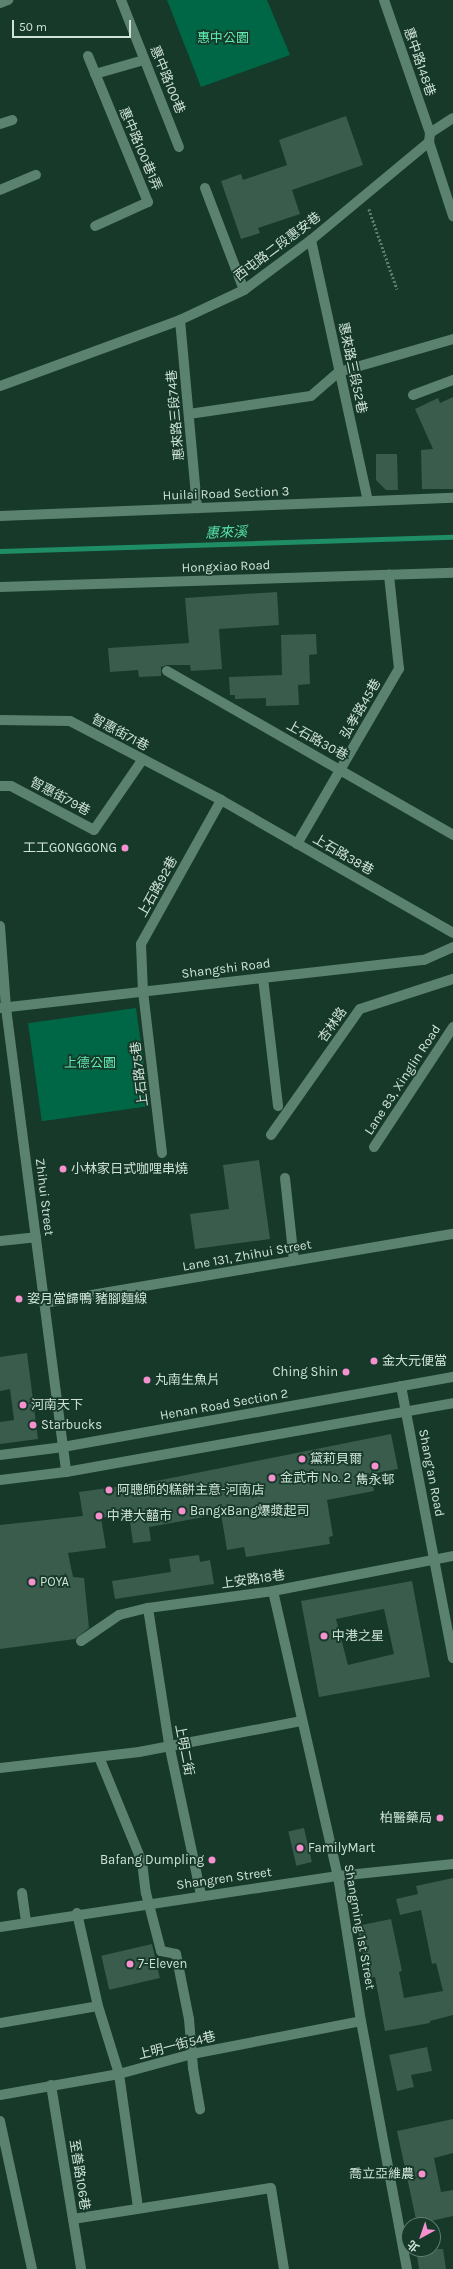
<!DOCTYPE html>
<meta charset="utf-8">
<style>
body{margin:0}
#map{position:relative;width:453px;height:2269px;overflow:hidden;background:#16392a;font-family:Karla,"Noto Sans TC",sans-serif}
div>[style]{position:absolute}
.green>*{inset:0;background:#006746;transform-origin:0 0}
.stream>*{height:4.5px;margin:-2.25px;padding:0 2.25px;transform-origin:2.25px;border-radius:2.25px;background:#1f8d65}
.building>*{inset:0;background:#395c4c;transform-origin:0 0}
.path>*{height:2.5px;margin-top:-1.25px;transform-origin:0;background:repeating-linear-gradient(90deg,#5f7c6f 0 2px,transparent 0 4px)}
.minor>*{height:10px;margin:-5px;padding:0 5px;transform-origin:5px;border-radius:5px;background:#5b816f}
.dots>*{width:11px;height:11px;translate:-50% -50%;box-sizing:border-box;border:2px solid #16392a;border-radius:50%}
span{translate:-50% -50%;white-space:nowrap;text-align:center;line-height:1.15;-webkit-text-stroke:3.5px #16392a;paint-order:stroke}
.park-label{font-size:13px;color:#61e9b1}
.street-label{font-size:13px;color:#cfe2d8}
.poi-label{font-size:13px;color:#cfe2d8}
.right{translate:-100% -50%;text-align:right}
.left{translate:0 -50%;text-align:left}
.water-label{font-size:14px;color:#56e0a8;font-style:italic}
.north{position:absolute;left:401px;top:2217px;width:40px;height:40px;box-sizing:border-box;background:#16392a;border:1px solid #607d70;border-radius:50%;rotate:220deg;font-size:11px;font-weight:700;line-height:16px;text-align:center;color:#cfe2d8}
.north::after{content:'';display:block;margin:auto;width:14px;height:18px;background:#f690cf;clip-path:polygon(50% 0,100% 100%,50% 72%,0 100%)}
.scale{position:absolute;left:12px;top:20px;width:119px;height:18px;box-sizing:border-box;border:2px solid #cfe2d8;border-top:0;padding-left:5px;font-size:12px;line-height:14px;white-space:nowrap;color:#cfe2d8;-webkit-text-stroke:3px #16392a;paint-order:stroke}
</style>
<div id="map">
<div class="green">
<i style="clip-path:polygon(167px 0,267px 0,290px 55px,201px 87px)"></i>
<i style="left:136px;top:1008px;width:99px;height:109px;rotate:82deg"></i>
</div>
<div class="stream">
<i style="left:0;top:551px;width:453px;rotate:-1.8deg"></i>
</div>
<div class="building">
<i style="clip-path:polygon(346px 116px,363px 165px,292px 190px,300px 214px,258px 228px,260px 233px,241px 239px,221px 181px,241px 174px,243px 180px,287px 165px,279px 140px)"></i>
<i style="clip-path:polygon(453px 397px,453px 489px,422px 489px,421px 450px,433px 449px,415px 409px,438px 398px,440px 403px)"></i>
<i style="clip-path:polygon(376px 454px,397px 454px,398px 490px,386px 490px,376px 480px)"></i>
<i style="clip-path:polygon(277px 592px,279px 625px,219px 629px,222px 669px,191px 671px,190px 665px,167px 665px,161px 667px,161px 676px,139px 677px,138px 670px,110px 672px,108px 648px,189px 643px,185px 598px)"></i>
<i style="clip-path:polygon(316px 634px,317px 654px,309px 655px,310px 684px,298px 685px,299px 705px,266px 706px,266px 698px,235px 699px,235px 695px,230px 695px,229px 677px,282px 675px,281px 635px)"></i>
<i style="clip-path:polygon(259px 1160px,270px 1239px,195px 1249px,190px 1214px,229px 1209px,223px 1165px)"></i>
<i style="clip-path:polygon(27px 1353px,38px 1439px,0 1444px,0 1422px,14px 1420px,10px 1389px,0 1391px,0 1357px)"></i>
<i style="clip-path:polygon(391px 1434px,398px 1469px,371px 1474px,374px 1491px,327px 1500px,333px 1536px,329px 1537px,330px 1544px,246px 1557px,244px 1547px,227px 1550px,221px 1514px,149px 1527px,151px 1541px,133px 1543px,129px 1514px,101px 1518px,106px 1548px,68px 1553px,73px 1577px,84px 1578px,89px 1628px,75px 1639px,0 1649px,0 1525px,83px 1516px,79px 1492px,151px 1482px)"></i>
<i style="clip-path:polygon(199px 1555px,200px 1562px,210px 1560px,214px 1584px,115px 1599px,112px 1581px,171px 1572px,169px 1559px)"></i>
<i style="clip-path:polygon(evenodd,412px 1581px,430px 1677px,319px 1697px,301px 1601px,412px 1581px,384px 1609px,394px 1654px,348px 1665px,336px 1619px,384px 1609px)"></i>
<i style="left:304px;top:1828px;width:35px;height:16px;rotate:77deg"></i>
<i style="clip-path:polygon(453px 1878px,453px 2015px,430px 2021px,430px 2023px,385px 2031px,375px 1977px,368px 1978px,357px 1926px,391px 1919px,402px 1971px,399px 1972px,404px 1998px,443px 1991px,436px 1963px,432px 1964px,421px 1910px,400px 1915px,396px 1899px,418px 1894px,416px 1886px)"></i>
<i style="left:152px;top:1944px;width:35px;height:52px;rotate:77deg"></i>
<i style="clip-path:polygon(427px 2047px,432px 2071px,411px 2075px,414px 2087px,397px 2091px,389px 2055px)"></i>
<i style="clip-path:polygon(453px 2119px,453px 2153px,434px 2158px,441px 2192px,453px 2190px,453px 2216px,417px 2224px,397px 2131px)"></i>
<i style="clip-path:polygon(416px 2249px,443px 2249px,446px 2269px,419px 2269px)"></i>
</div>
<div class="path">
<i style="left:369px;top:209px;width:85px;rotate:70.7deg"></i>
</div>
<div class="minor">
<i style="left:121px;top:0;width:158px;rotate:68.5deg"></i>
<i style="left:384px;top:0;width:141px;rotate:70.9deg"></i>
<i style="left:430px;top:133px;width:9px;rotate:96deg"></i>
<i style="left:429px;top:142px;width:78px;rotate:72deg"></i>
<i style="left:0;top:3px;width:9px;rotate:-21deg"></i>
<i style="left:88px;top:56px;width:158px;rotate:67.7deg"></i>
<i style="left:148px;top:202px;width:58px;rotate:155.6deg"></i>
<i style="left:95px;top:74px;width:51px;rotate:-15.9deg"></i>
<i style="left:0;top:124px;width:13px;rotate:-18deg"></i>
<i style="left:430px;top:133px;width:27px;rotate:-33deg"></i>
<i style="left:205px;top:188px;width:109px;rotate:69.1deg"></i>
<i style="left:0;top:190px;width:39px;rotate:-23deg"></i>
<i style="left:311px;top:240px;width:267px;rotate:77.7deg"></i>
<i style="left:180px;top:320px;width:189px;rotate:84.8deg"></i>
<i style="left:0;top:386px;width:192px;rotate:-20.1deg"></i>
<i style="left:180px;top:320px;width:71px;rotate:-25.1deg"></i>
<i style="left:244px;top:290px;width:84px;rotate:-36.7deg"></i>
<i style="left:311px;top:240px;width:153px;rotate:-39.7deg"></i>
<i style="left:413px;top:395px;width:43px;rotate:-20.6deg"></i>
<i style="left:189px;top:414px;width:123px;rotate:-8.4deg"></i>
<i style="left:311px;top:396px;width:37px;rotate:-41deg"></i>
<i style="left:339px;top:372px;width:119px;rotate:-16.1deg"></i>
<i style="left:0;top:516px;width:453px;rotate:-2.3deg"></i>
<i style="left:0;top:587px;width:453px;rotate:-1.8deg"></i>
<i style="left:167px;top:671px;width:330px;rotate:29.8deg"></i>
<i style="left:0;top:720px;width:70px;rotate:0.8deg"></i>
<i style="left:70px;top:721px;width:170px;rotate:27.6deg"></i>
<i style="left:221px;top:800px;width:267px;rotate:29.8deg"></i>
<i style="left:0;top:786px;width:11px"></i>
<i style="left:11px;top:786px;width:94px;rotate:27.9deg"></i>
<i style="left:94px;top:830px;width:86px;rotate:-55.4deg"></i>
<i style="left:297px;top:844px;width:203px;rotate:-59.8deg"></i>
<i style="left:399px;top:669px;width:95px;rotate:-96.1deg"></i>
<i style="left:0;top:926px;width:82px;rotate:85.8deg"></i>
<i style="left:6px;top:1008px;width:468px;rotate:82.6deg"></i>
<i style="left:263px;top:978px;width:129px;rotate:83.3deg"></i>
<i style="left:0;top:1008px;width:427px;rotate:-6.5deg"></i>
<i style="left:424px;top:960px;width:32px;rotate:-24deg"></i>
<i style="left:271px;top:1135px;width:154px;rotate:-54.8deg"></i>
<i style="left:360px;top:1009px;width:98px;rotate:-17.9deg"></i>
<i style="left:374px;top:1147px;width:144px;rotate:-56.6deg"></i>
<i style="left:162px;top:1153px;width:162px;rotate:-96.7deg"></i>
<i style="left:143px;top:992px;width:48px;rotate:-92.4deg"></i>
<i style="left:141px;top:944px;width:165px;rotate:-60.9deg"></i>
<i style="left:285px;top:1178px;width:83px;rotate:83.8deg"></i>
<i style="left:0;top:1241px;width:36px;rotate:-6deg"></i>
<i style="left:44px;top:1303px;width:415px;rotate:-9.6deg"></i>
<i style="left:401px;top:1386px;width:277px;rotate:79.2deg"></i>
<i style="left:0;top:1455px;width:64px;rotate:-7.2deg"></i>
<i style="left:63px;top:1447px;width:396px;rotate:-10.2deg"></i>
<i style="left:0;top:1480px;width:66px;rotate:-6.9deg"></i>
<i style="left:66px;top:1472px;width:393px;rotate:-10.1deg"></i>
<i style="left:273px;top:1591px;width:292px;rotate:77.2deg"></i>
<i style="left:338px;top:1876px;width:147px;rotate:81deg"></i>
<i style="left:361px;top:2021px;width:252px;rotate:79.5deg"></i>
<i style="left:148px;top:1608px;width:138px;rotate:81.2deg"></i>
<i style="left:169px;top:1744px;width:154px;rotate:78deg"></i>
<i style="left:81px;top:1641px;width:46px;rotate:-34.4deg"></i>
<i style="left:119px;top:1615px;width:30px;rotate:-14deg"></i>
<i style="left:148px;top:1608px;width:126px;rotate:-7.7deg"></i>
<i style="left:273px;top:1591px;width:183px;rotate:-11deg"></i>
<i style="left:99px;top:1757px;width:113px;rotate:67.7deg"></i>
<i style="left:142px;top:1862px;width:31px;rotate:83deg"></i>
<i style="left:146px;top:1893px;width:60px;rotate:75.5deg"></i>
<i style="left:161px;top:1951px;width:15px;rotate:11deg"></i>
<i style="left:176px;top:1954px;width:66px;rotate:78.7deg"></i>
<i style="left:189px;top:2019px;width:49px;rotate:85.3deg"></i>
<i style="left:193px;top:2068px;width:42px;rotate:80.3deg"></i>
<i style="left:0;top:1768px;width:140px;rotate:-6.6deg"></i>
<i style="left:139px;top:1752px;width:166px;rotate:-10.8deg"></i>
<i style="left:22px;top:1893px;width:30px;rotate:82deg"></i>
<i style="left:77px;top:1913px;width:95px;rotate:77.3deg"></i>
<i style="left:98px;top:2006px;width:71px;rotate:72.8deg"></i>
<i style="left:119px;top:2074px;width:135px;rotate:81.9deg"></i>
<i style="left:0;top:1927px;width:342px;rotate:-8.6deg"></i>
<i style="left:338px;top:1876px;width:116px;rotate:-6deg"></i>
<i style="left:0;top:2023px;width:99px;rotate:-9.8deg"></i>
<i style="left:51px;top:2085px;width:186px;rotate:80.7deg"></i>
<i style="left:0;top:2095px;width:121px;rotate:-10deg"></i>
<i style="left:119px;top:2074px;width:76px;rotate:-15.3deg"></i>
<i style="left:192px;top:2054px;width:172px;rotate:-11deg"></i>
<i style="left:0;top:2121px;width:151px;rotate:77.8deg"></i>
<i style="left:73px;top:2219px;width:200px;rotate:-8.9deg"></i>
<i style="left:271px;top:2188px;width:82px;rotate:80.9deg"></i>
</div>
<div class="dots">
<i style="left:125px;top:848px;background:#f690cf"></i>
<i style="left:63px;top:1169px;background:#f690cf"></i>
<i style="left:19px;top:1299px;background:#f690cf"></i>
<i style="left:374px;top:1361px;background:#f690cf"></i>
<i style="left:346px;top:1372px;background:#f690cf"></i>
<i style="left:147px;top:1380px;background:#f690cf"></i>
<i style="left:23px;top:1405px;background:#f690cf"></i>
<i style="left:33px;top:1425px;background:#f690cf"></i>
<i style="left:302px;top:1459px;background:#f690cf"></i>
<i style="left:375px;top:1466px;background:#f690cf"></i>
<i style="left:272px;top:1478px;background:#f690cf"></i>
<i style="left:109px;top:1490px;background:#f690cf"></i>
<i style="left:182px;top:1511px;background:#f690cf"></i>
<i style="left:99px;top:1516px;background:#f690cf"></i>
<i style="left:32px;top:1582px;background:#f690cf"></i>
<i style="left:324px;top:1636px;background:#f690cf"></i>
<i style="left:440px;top:1818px;background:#f690cf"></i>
<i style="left:300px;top:1848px;background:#f690cf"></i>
<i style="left:212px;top:1860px;background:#f690cf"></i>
<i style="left:130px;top:1964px;background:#f690cf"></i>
<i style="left:422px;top:2174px;background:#f690cf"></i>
</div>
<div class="park-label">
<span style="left:223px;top:38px">惠中公園</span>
<span style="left:90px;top:1063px">上德公園</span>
</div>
<div class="street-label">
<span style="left:419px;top:62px;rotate:71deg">惠中路148巷</span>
<span style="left:167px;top:80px;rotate:68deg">惠中路100巷</span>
<span style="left:140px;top:149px;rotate:67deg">惠中路100巷1弄</span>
<span style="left:278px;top:247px;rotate:-37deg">西屯路二段惠安巷</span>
<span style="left:352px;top:368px;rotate:78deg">惠來路三段52巷</span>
<span style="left:176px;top:415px;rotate:-95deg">惠來路三段74巷</span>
<span style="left:226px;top:494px;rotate:-2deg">Huilai Road Section 3</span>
<span style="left:226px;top:567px;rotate:-2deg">Hongxiao Road</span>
<span style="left:361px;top:709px;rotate:-60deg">弘孝路45巷</span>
<span style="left:120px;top:733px;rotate:28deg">智惠街71巷</span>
<span style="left:317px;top:741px;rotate:29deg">上石路30巷</span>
<span style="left:60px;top:797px;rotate:28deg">智惠街79巷</span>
<span style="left:343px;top:855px;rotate:30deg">上石路38巷</span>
<span style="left:158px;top:887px;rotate:-61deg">上石路92巷</span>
<span style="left:226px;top:969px;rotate:-7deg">Shangshi Road</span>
<span style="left:333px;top:1025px;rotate:-55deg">杏林路</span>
<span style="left:140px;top:1074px;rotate:-97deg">上石路75巷</span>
<span style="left:403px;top:1080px;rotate:-57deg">Lane 83, Xinglin Road</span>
<span style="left:44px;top:1197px;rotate:83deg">Zhihui Street</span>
<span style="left:247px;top:1256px;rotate:-10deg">Lane 131, Zhihui Street</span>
<span style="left:224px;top:1405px;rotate:-10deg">Henan Road Section 2</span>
<span style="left:431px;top:1473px;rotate:79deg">Shang’an Road</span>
<span style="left:253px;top:1580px;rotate:-8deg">上安路18巷</span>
<span style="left:184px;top:1750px;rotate:79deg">上明二街</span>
<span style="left:224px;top:1879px;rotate:-8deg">Shangren Street</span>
<span style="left:359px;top:1927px;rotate:80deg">Shangming 1st Street</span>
<span style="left:177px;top:2046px;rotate:-14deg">上明一街54巷</span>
<span style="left:79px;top:2175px;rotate:81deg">至善路106巷</span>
</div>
<div class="poi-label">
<span class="right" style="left:117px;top:848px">工工GONGGONG</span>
<span class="left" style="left:71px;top:1169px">小林家日式咖哩串燒</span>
<span class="left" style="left:27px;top:1299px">姿月當歸鴨 豬腳麵線</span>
<span class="left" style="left:382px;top:1361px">金大元便當</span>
<span class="right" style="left:338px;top:1372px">Ching Shin</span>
<span class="left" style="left:155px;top:1380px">丸南生魚片</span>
<span class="left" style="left:31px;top:1405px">河南天下</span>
<span class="left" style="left:41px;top:1425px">Starbucks</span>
<span class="left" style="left:310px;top:1459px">黛莉貝爾</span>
<span class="left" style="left:280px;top:1478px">金武市 No. 2</span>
<span style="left:375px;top:1480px">雋永邨</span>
<span class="left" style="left:117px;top:1490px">阿聰師的糕餅主意-河南店</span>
<span class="left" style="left:190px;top:1511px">BangxBang爆漿起司</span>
<span class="left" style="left:107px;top:1516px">中港大囍市</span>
<span class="left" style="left:40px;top:1582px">POYA</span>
<span class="left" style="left:332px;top:1636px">中港之星</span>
<span class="right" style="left:432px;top:1818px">柏醫藥局</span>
<span class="left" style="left:308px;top:1848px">FamilyMart</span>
<span class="right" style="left:204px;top:1860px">Bafang Dumpling</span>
<span class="left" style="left:138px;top:1964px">7-Eleven</span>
<span class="right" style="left:414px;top:2174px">喬立亞維農</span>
</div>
<div class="water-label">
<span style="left:226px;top:533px;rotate:-2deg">惠來溪</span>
</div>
<div class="north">北</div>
<div class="scale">50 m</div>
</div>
